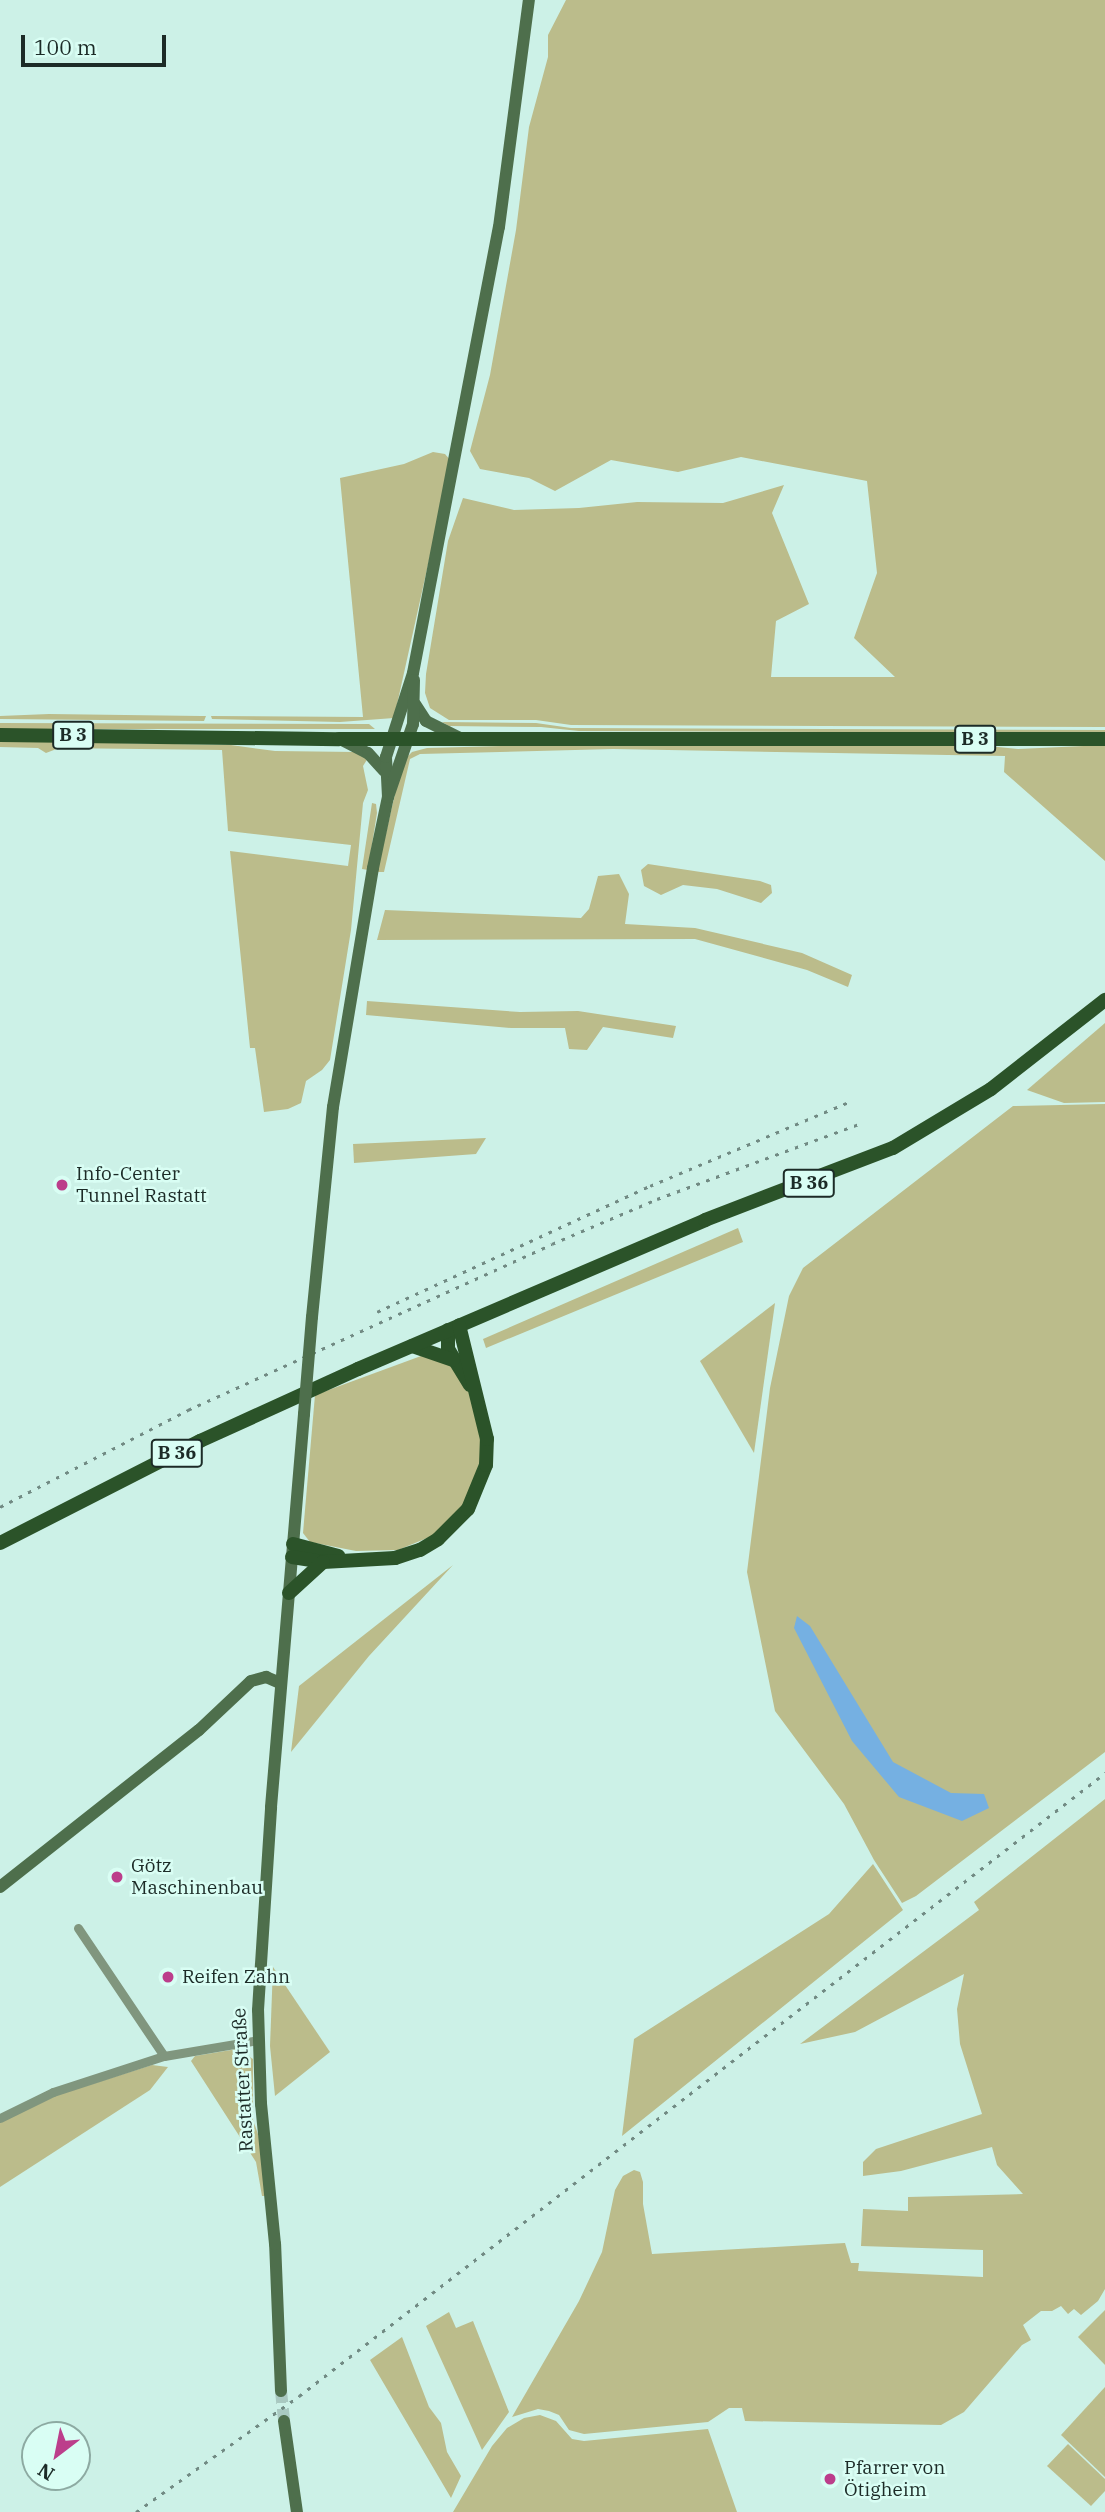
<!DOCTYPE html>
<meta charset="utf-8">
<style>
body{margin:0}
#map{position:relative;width:1105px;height:2512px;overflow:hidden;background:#ccf1e7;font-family:"IBM Plex Serif",serif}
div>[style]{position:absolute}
.green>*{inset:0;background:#bbbc8b}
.water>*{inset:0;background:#75b0e2}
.secondary-tunnel>*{height:12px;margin-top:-6px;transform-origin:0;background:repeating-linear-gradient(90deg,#a9c9c1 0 12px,transparent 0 18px)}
.street>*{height:9px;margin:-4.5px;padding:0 4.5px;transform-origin:4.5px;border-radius:4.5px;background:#80967e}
.secondary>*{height:12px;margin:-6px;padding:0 6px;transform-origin:6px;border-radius:6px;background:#4e6f4c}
.primary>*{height:14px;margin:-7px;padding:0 7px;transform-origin:7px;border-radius:7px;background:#2b5329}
.rail>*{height:2.5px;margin-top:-1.25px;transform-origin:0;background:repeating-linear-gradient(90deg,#718a83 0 3.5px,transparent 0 10.5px)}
.secondary-bridge>*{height:12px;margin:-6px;padding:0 6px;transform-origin:6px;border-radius:6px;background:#4e6f4c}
.dots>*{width:19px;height:19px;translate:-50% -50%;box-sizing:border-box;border:4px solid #d9fef4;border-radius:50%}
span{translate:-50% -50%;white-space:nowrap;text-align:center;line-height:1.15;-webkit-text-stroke:5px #d9fef4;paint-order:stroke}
.shield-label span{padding:2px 5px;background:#d9fef4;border:2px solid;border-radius:5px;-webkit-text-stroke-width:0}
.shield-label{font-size:18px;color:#1c2b27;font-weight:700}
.poi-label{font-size:19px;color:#1c2b27}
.left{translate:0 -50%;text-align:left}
.street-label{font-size:19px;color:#1c2b27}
.north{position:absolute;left:21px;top:2421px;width:70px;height:70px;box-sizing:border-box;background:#d9fef4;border:2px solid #8daaa2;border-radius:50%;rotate:212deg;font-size:19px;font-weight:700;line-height:28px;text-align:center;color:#1c2b27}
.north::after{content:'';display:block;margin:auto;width:24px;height:32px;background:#bc3e8b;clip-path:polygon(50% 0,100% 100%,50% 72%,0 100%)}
.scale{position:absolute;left:21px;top:35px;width:145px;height:32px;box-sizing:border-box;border:4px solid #1c2b27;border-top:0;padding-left:9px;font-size:21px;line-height:24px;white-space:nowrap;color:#1c2b27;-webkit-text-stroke:5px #d9fef4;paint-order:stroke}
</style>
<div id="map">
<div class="green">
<i style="clip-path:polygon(566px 0,1105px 0,1105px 727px,571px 725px,536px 720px,449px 720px,430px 708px,425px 693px,426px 674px,448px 541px,463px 498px,514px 510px,579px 508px,637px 502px,723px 503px,784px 485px,772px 513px,809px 604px,776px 621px,771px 677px,895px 677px,854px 638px,877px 573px,867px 481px,741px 457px,678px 472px,611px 460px,555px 491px,529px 478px,480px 469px,470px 451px,490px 375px,516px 230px,529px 127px,548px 57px,548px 35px)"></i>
<i style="clip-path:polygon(433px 452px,445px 454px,451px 461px,394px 718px,340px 722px,212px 719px,211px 716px,363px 717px,340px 478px,404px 464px)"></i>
<i style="clip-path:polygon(49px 714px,201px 716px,206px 716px,204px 721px,0 719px,0 716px)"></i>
<i style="clip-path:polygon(442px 722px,536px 723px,571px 728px,1105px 730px,1105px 733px,579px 731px,541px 727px,449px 726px)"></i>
<i style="clip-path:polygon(0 723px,369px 724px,375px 729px,0 729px)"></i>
<i style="clip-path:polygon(0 741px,231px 745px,275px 751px,355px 752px,368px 758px,363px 766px,368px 790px,363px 803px,351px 930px,330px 1060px,322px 1070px,306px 1081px,301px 1103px,288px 1109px,264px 1112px,255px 1048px,250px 1048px,230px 851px,348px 866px,351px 845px,228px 831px,222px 750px,59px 748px,46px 753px,38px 748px,0 747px)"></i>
<i style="clip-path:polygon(579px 744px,968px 744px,1018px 749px,1105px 745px,1105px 861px,1004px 772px,1005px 756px,613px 749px,420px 754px,410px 759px,384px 872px,377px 872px,397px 785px,407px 757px,412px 752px,427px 748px)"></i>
<i style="clip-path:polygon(372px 803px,376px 804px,377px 813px,368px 870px,362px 869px)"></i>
<i style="clip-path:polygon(648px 864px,760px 881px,771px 885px,772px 893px,761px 903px,717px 889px,683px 885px,661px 895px,644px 886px,641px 870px)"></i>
<i style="clip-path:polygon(619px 874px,629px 894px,625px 924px,695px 928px,802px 953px,852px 975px,848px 987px,807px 970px,695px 939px,377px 940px,385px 910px,581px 918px,589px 909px,598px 876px)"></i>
<i style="clip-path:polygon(367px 1001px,520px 1012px,578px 1011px,676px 1026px,673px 1038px,603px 1027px,587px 1050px,569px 1049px,565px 1028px,511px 1028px,366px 1015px)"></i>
<i style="clip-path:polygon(1105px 1023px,1105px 1102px,1064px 1103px,1027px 1090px)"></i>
<i style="clip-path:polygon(1105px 1104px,1105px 1752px,916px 1896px,902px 1903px,874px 1860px,844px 1804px,775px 1711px,747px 1572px,770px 1388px,789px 1296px,803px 1268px,1013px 1106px)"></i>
<i style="clip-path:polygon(486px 1138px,476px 1154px,354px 1163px,353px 1144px)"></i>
<i style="clip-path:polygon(738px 1228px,743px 1242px,486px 1348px,483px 1339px)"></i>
<i style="clip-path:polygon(775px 1303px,754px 1453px,700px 1361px)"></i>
<i style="clip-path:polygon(421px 1356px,449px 1360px,472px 1392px,484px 1451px,463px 1507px,432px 1536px,398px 1550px,356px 1551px,310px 1542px,303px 1533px,315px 1395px)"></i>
<i style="clip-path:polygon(453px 1565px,369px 1656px,291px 1752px,299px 1686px)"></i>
<i style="clip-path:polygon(1105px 1799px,1105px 2289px,1098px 2301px,1081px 2315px,1074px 2309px,1068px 2314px,1061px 2306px,1052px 2311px,1041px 2311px,1023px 2325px,1031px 2340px,1022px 2345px,964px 2412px,941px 2425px,745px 2421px,742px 2408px,729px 2408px,708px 2422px,584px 2434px,569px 2430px,559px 2415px,549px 2411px,538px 2409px,512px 2417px,579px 2301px,602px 2252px,615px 2190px,623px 2176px,634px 2170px,640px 2172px,643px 2182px,643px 2204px,652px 2254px,845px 2243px,851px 2263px,859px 2263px,858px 2271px,983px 2277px,983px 2250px,861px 2246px,863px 2209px,908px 2211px,908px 2197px,1023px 2194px,997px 2165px,992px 2147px,901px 2171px,863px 2176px,863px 2162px,876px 2149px,982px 2114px,960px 2044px,957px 2009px,964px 1974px,855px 2032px,800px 2044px,979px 1910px,974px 1902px)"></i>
<i style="clip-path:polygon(873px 1864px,903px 1910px,622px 2136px,634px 2039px,829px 1914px)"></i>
<i style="clip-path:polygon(273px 1967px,330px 2052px,275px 2096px,270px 2046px)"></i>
<i style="clip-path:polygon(237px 2049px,253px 2059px,253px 2120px,259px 2137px,266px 2196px,262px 2196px,256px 2162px,191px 2061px,195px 2056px)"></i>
<i style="clip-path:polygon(152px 2065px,168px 2067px,150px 2090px,0 2187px,0 2122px,57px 2095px)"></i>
<i style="clip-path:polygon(1105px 2310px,1105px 2365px,1078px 2337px)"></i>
<i style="clip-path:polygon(449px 2312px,456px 2328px,473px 2321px,509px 2412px,482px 2450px,426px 2326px)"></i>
<i style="clip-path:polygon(402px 2337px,429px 2407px,441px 2423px,447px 2452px,461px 2476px,451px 2498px,370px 2360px)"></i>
<i style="clip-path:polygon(1105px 2387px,1105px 2477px,1061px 2435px)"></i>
<i style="clip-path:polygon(540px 2415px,556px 2421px,572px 2439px,584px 2441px,708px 2429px,737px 2512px,453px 2512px,492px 2446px,507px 2428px,524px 2418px)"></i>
<i style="clip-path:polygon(1068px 2444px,1105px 2479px,1105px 2491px,1091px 2506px,1047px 2466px)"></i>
</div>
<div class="water">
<i style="clip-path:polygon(797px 1616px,810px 1626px,893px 1762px,951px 1793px,984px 1794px,989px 1808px,962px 1821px,899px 1797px,852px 1741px,794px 1628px)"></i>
</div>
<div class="secondary-tunnel">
<i style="left:281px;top:2391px;width:30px;rotate:84deg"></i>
</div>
<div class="street">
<i style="left:78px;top:1928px;width:154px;rotate:56.1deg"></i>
<i style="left:0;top:2118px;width:59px;rotate:-26.1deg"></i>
<i style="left:53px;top:2092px;width:117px;rotate:-18deg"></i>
<i style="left:164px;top:2056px;width:96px;rotate:-9.6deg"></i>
</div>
<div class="secondary">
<i style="left:415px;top:704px;width:20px;rotate:57deg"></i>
<i style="left:426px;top:721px;width:40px;rotate:26.6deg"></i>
<i style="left:340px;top:739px;width:31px;rotate:27deg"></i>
<i style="left:368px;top:753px;width:24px;rotate:48deg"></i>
<i style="left:388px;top:797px;width:40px;rotate:-92.9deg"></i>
<i style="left:386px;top:757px;width:88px;rotate:-72.2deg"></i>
<i style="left:413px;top:673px;width:454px;rotate:-79.1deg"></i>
<i style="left:499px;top:227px;width:229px;rotate:-82.5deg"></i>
<i style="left:312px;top:1317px;width:211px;rotate:-84.3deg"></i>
<i style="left:333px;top:1107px;width:242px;rotate:-80.5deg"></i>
<i style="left:373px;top:868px;width:73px;rotate:-78.1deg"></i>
<i style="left:388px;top:797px;width:77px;rotate:-71.1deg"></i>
<i style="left:413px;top:724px;width:44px;rotate:-88.7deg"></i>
<i style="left:0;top:1887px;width:253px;rotate:-38.3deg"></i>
<i style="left:199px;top:1730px;width:71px;rotate:-43.3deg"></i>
<i style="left:251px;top:1681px;width:16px;rotate:-15deg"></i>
<i style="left:266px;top:1677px;width:15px;rotate:23deg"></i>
<i style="left:281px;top:2391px;width:147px;rotate:-92.3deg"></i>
<i style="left:275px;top:2244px;width:141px;rotate:-95.7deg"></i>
<i style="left:261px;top:2104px;width:94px;rotate:-91.8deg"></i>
<i style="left:258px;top:2010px;width:203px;rotate:-86.3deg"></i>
<i style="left:271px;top:1807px;width:394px;rotate:-85.2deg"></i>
<i style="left:284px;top:2421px;width:92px;rotate:81.9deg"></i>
</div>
<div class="primary">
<i style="left:0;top:735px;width:339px;rotate:0.7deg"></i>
<i style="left:339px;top:739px;width:766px"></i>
<i style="left:448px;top:1330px;width:19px;rotate:90deg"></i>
<i style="left:448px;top:1349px;width:42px;rotate:58.6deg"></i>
<i style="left:412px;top:1346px;width:43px;rotate:18.9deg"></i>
<i style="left:0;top:1543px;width:225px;rotate:-27deg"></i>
<i style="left:200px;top:1441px;width:174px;rotate:-24.5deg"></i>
<i style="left:358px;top:1369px;width:378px;rotate:-23.2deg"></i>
<i style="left:705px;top:1220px;width:201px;rotate:-21deg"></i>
<i style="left:893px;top:1148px;width:114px;rotate:-31deg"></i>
<i style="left:991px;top:1089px;width:145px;rotate:-38deg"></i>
<i style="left:293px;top:1544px;width:47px;rotate:14.9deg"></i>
<i style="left:292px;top:1557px;width:31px;rotate:9deg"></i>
<i style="left:323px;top:1562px;width:72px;rotate:-3.2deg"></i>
<i style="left:395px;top:1558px;width:26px;rotate:-18deg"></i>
<i style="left:420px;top:1550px;width:21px;rotate:-31deg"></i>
<i style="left:438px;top:1539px;width:42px;rotate:-45deg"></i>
<i style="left:468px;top:1509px;width:48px;rotate:-67.8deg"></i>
<i style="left:486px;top:1465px;width:26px;rotate:-88deg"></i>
<i style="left:487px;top:1439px;width:117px;rotate:-103.8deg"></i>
<i style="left:289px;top:1593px;width:46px;rotate:-42.4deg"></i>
</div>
<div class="rail">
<i style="left:377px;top:1312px;width:301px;rotate:-24.8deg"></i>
<i style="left:650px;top:1186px;width:218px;rotate:-22.9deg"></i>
<i style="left:0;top:1507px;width:212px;rotate:-27.3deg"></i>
<i style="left:188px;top:1410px;width:400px;rotate:-24.5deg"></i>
<i style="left:552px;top:1244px;width:114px;rotate:-23.2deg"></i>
<i style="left:657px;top:1199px;width:215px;rotate:-20.4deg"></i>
<i style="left:136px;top:2512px;width:200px;rotate:-35.4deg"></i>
<i style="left:299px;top:2396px;width:1019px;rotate:-37.7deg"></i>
</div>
<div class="secondary-bridge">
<i style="left:304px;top:1414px;width:97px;rotate:-85.3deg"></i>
</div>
<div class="dots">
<i style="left:62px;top:1185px;background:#bc3e8b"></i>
<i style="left:117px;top:1877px;background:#bc3e8b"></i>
<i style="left:168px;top:1977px;background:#bc3e8b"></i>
<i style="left:830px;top:2479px;background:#bc3e8b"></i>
</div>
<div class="shield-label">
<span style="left:73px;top:735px">B 3</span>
<span style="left:975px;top:739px">B 3</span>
<span style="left:809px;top:1183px">B 36</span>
<span style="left:177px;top:1453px">B 36</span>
</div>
<div class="poi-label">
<span class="left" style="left:76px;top:1185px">Info-Center<br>Tunnel Rastatt</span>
<span class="left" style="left:131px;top:1877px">Götz<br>Maschinenbau</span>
<span class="left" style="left:182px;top:1977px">Reifen Zahn</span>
<span class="left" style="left:844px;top:2479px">Pfarrer von<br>Ötigheim</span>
</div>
<div class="street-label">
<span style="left:243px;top:2080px;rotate:-93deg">Rastatter Straße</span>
</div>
<div class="north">N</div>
<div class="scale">100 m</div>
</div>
